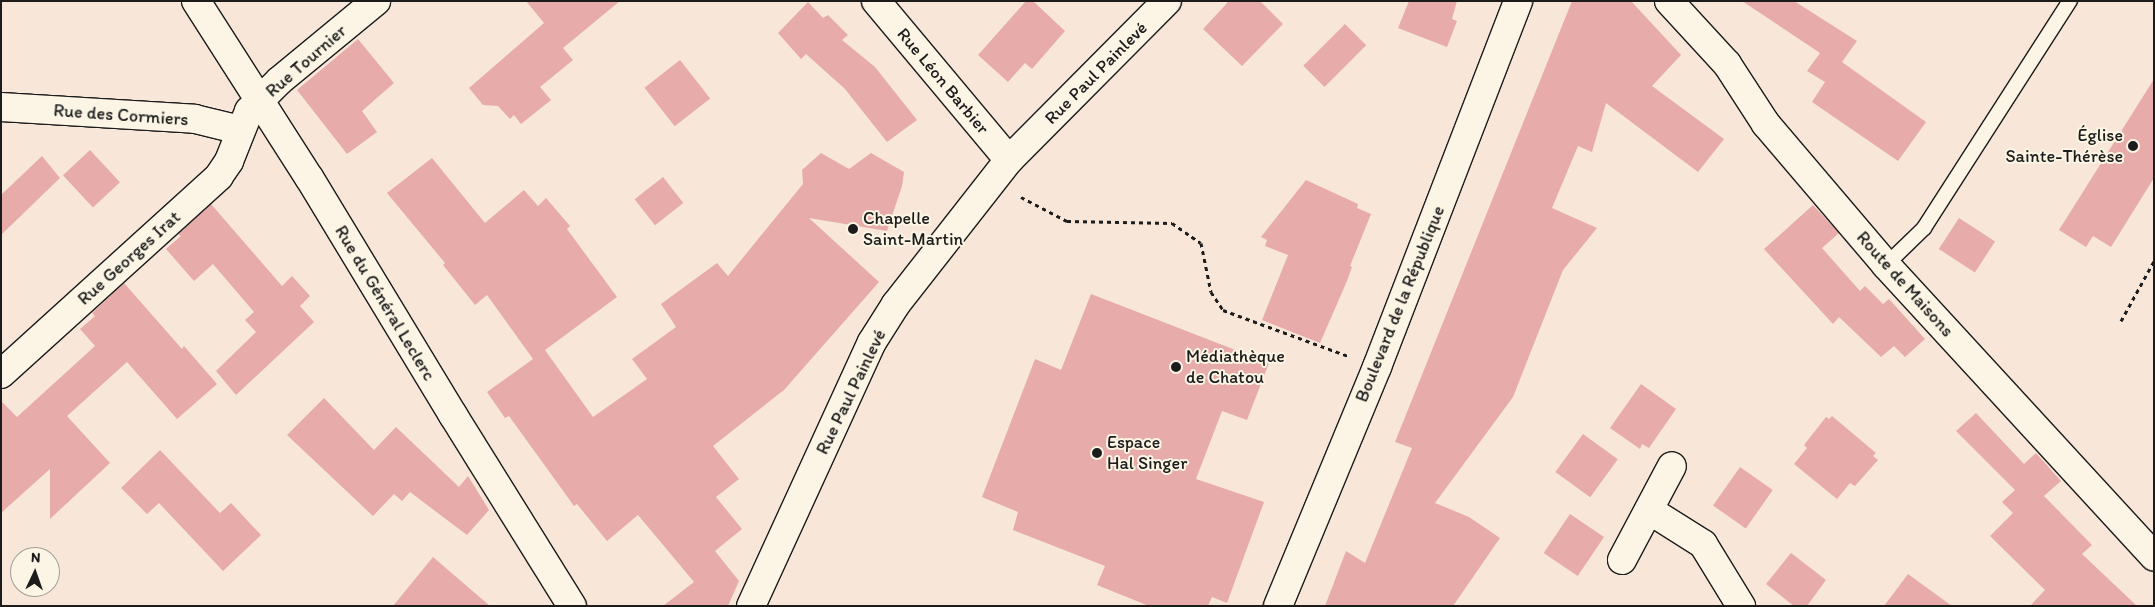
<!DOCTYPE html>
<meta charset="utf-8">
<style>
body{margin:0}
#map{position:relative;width:2155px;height:607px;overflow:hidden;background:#f8e6d9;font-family:Itim,sans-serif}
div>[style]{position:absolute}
.building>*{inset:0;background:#e7acaa;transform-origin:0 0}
.path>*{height:3px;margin-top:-1.5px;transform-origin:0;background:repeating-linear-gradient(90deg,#1c1c1c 0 4px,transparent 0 8px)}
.roads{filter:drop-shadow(1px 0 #1c1c1c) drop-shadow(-1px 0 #1c1c1c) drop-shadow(0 1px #1c1c1c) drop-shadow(0 -1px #1c1c1c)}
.lane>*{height:14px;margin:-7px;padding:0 7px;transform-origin:7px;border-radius:7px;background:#fcf5e5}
.street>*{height:28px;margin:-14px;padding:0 14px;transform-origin:14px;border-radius:14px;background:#fcf5e5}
.secondary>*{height:28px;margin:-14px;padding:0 14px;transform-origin:14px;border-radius:14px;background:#fcf5e5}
.dots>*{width:14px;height:14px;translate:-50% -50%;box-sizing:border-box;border:2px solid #fcf5e5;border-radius:50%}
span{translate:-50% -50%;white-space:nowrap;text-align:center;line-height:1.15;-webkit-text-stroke:4px #fcf5e5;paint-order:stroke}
.street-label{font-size:18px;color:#1c1c1c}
.poi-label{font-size:18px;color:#1c1c1c}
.right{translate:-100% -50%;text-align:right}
.left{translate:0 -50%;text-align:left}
.frame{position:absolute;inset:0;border:2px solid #1c1c1c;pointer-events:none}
.north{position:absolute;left:10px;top:547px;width:50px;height:50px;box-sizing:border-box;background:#fcf5e5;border:1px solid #a29e95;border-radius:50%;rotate:3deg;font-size:14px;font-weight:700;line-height:20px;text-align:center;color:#1c1c1c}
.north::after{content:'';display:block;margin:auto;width:18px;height:22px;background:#1c1c1c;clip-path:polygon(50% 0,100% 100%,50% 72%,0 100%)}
</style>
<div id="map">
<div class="building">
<i style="clip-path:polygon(526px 1px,620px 1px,563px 48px,573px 60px,540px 87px,551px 100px,521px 124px,514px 115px,510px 119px,498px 106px,483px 105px,469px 88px,544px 23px)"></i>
<i style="clip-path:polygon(1026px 1px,1033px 1px,1065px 31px,1032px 69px,1025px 63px,1008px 82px,978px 55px)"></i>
<i style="clip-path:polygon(1229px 1px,1260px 1px,1283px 24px,1242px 66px,1203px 29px)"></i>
<i style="clip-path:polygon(1409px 1px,1457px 1px,1452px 19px,1457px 21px,1447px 47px,1398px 28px)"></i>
<i style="clip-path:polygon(1572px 1px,1631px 1px,1681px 55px,1652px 86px,1724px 139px,1698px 172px,1606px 103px,1592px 152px,1578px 146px,1552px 208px,1597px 228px,1563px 270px,1513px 397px,1435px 503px,1469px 517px,1500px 538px,1453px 606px,1325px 606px,1346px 551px,1365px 563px,1412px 448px,1395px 442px)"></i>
<i style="clip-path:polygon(1742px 1px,1794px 1px,1857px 41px,1842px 62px,1926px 122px,1898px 161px,1812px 102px,1825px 82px,1807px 71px,1820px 53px)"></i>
<i style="clip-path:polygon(808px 2px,823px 18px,828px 15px,848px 35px,842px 40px,875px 67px,917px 120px,887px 142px,845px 89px,806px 54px,801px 59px,778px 33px)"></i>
<i style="left:1345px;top:24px;width:30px;height:59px;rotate:45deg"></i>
<i style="clip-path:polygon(358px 39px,394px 83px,362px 111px,377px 132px,347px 154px,297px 90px)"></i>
<i style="left:680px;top:60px;width:49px;height:45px;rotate:52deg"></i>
<i style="clip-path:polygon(2154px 79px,2154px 178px,2111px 247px,2093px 236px,2086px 247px,2059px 230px)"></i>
<i style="left:90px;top:150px;width:44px;height:37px;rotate:47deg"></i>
<i style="clip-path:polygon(821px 153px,849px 169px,871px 153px,904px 172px,902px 186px,887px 231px,809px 218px,879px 282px,784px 390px,713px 446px,739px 479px,716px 497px,742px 529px,715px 551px,739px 581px,728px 606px,663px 606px,694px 582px,638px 515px,607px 541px,577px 504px,574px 506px,509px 416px,505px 418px,487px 392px,533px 359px,487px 295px,475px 305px,443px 265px,445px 263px,387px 193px,432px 158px,485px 223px,524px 190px,538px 206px,546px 198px,570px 226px,567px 229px,617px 297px,545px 350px,593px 417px,647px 379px,632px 359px,676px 327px,661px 304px,717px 263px,728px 276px,803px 184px,802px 170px)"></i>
<i style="clip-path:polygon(42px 156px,60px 178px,1px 235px,1px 195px)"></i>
<i style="left:663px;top:177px;width:33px;height:36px;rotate:52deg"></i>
<i style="clip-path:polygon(1306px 180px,1358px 204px,1357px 208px,1371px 214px,1350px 266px,1352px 267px,1347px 281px,1320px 343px,1262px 320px,1288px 255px,1265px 246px,1267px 240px,1261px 237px)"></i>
<i style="clip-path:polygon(211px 204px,282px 286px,292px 276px,310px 296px,300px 306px,314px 322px,236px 395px,216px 371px,256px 332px,245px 320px,254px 312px,213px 264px,194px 281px,166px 249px,181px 236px,178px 234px)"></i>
<i style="clip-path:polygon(1813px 205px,1839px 233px,1822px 248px,1860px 291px,1865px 286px,1883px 304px,1889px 299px,1925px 339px,1905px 357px,1894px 346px,1881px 357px,1839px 317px,1833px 324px,1764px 249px)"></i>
<i style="left:1959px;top:218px;width:43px;height:37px;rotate:33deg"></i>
<i style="clip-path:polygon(124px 283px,182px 349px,184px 346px,217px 384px,177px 419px,127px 362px,67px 416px,110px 463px,50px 519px,50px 469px,1px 513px,1px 401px,17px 417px,95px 346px,80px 329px,95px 316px,92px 313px)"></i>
<i style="clip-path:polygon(1091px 294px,1269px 363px,1247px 420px,1222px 411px,1196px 479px,1264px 502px,1227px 603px,1212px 597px,1208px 606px,1149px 606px,1097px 585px,1105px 566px,1013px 530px,1018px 512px,982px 497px,1035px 359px,1061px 370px)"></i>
<i style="clip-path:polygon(1641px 384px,1676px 409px,1649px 448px,1642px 444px,1640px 449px,1610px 428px)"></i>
<i style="clip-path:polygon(324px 398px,374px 450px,396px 427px,459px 487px,468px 476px,489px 510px,467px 535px,410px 492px,402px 501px,394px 494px,373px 516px,287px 435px)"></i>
<i style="clip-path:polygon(1976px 413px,2024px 464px,2036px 453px,2061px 481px,2044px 496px,2092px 545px,2082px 554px,2137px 606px,2030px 606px,2045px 590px,1990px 536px,2013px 513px,2002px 502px,2015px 490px,1956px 431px)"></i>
<i style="clip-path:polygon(1832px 416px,1876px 453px,1873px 456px,1878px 460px,1855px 486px,1850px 483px,1837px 499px,1794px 464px,1807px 448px,1804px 445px,1826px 417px,1829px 419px)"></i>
<i style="left:1583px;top:434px;width:43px;height:47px;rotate:36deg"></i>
<i style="clip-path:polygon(160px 450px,220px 513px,231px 503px,261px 535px,223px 571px,159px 503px,147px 514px,121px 488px)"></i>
<i style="left:1740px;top:467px;width:40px;height:47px;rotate:35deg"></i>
<i style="left:1570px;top:514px;width:41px;height:47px;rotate:34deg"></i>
<i style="clip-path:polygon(1791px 553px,1826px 580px,1807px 606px,1794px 606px,1766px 584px)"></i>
<i style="clip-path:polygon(433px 557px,490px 606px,393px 606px)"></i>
<i style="clip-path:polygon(1908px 574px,1952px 606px,1884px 606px)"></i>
</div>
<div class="path">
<i style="left:1021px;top:197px;width:52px;rotate:27.6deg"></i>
<i style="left:1067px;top:221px;width:105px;rotate:1.1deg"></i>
<i style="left:1172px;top:223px;width:35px;rotate:35deg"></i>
<i style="left:1201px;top:243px;width:50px;rotate:78.5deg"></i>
<i style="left:1211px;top:292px;width:22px;rotate:56deg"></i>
<i style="left:1223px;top:310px;width:133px;rotate:20.2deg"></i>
<i style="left:2121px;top:321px;width:68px;rotate:-61.2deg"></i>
</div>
<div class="roads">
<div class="lane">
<i style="left:1886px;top:265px;width:53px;rotate:-44.2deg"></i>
<i style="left:1924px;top:228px;width:270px;rotate:-57.3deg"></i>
</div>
<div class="street">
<i style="left:876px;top:1px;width:207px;rotate:50.1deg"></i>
<i style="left:1px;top:107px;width:194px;rotate:3.5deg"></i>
<i style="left:195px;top:119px;width:46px;rotate:13.7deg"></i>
<i style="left:1px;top:374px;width:294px;rotate:-42.2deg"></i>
<i style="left:219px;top:176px;width:18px;rotate:-56deg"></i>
<i style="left:229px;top:161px;width:54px;rotate:-68.2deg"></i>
<i style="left:249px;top:111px;width:42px;rotate:-45deg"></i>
<i style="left:279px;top:81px;width:126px;rotate:-39.5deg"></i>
<i style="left:1649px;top:510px;width:64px;rotate:32.2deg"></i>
<i style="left:1703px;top:544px;width:73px;rotate:58.5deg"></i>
<i style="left:1622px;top:560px;width:106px;rotate:-62deg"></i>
<i style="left:751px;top:606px;width:290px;rotate:-65.4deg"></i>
<i style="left:872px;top:342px;width:45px;rotate:-57.7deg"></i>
<i style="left:896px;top:304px;width:183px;rotate:-51.9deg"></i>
<i style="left:1009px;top:160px;width:224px;rotate:-45.2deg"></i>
</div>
<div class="secondary">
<i style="left:196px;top:1px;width:211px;rotate:57.4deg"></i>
<i style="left:310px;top:179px;width:276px;rotate:58.8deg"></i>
<i style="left:453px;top:415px;width:225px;rotate:58.1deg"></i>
<i style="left:1669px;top:1px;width:86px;rotate:47.4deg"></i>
<i style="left:1727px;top:64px;width:72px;rotate:57deg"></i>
<i style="left:1766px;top:124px;width:185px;rotate:49.6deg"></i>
<i style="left:1886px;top:265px;width:396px;rotate:47.4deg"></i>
<i style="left:1278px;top:606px;width:259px;rotate:-67.5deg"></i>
<i style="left:1377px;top:367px;width:392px;rotate:-68.9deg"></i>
</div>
</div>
<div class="dots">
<i style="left:2133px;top:146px;background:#1c1c1c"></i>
<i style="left:853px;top:229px;background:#1c1c1c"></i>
<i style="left:1176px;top:367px;background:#1c1c1c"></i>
<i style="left:1097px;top:453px;background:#1c1c1c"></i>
</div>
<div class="street-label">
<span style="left:306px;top:61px;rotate:-41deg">Rue Tournier</span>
<span style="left:1096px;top:73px;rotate:-45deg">Rue Paul Painlevé</span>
<span style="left:943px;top:81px;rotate:50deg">Rue Léon Barbier</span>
<span style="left:121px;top:115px;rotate:4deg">Rue des Cormiers</span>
<span style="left:129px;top:258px;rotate:-42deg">Rue Georges Irat</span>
<span style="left:1905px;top:284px;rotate:48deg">Route de Maisons</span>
<span style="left:385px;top:303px;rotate:59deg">Rue du Général Leclerc</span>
<span style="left:1400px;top:304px;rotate:-68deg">Boulevard de la République</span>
<span style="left:851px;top:392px;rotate:-64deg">Rue Paul Painlevé</span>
</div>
<div class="poi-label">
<span class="right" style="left:2123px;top:146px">Église<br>Sainte-Thérèse</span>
<span class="left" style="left:863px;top:229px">Chapelle<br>Saint-Martin</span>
<span class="left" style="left:1186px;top:367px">Médiathèque<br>de Chatou</span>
<span class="left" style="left:1107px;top:453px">Espace<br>Hal Singer</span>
</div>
<div class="frame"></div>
<div class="north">N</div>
</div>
